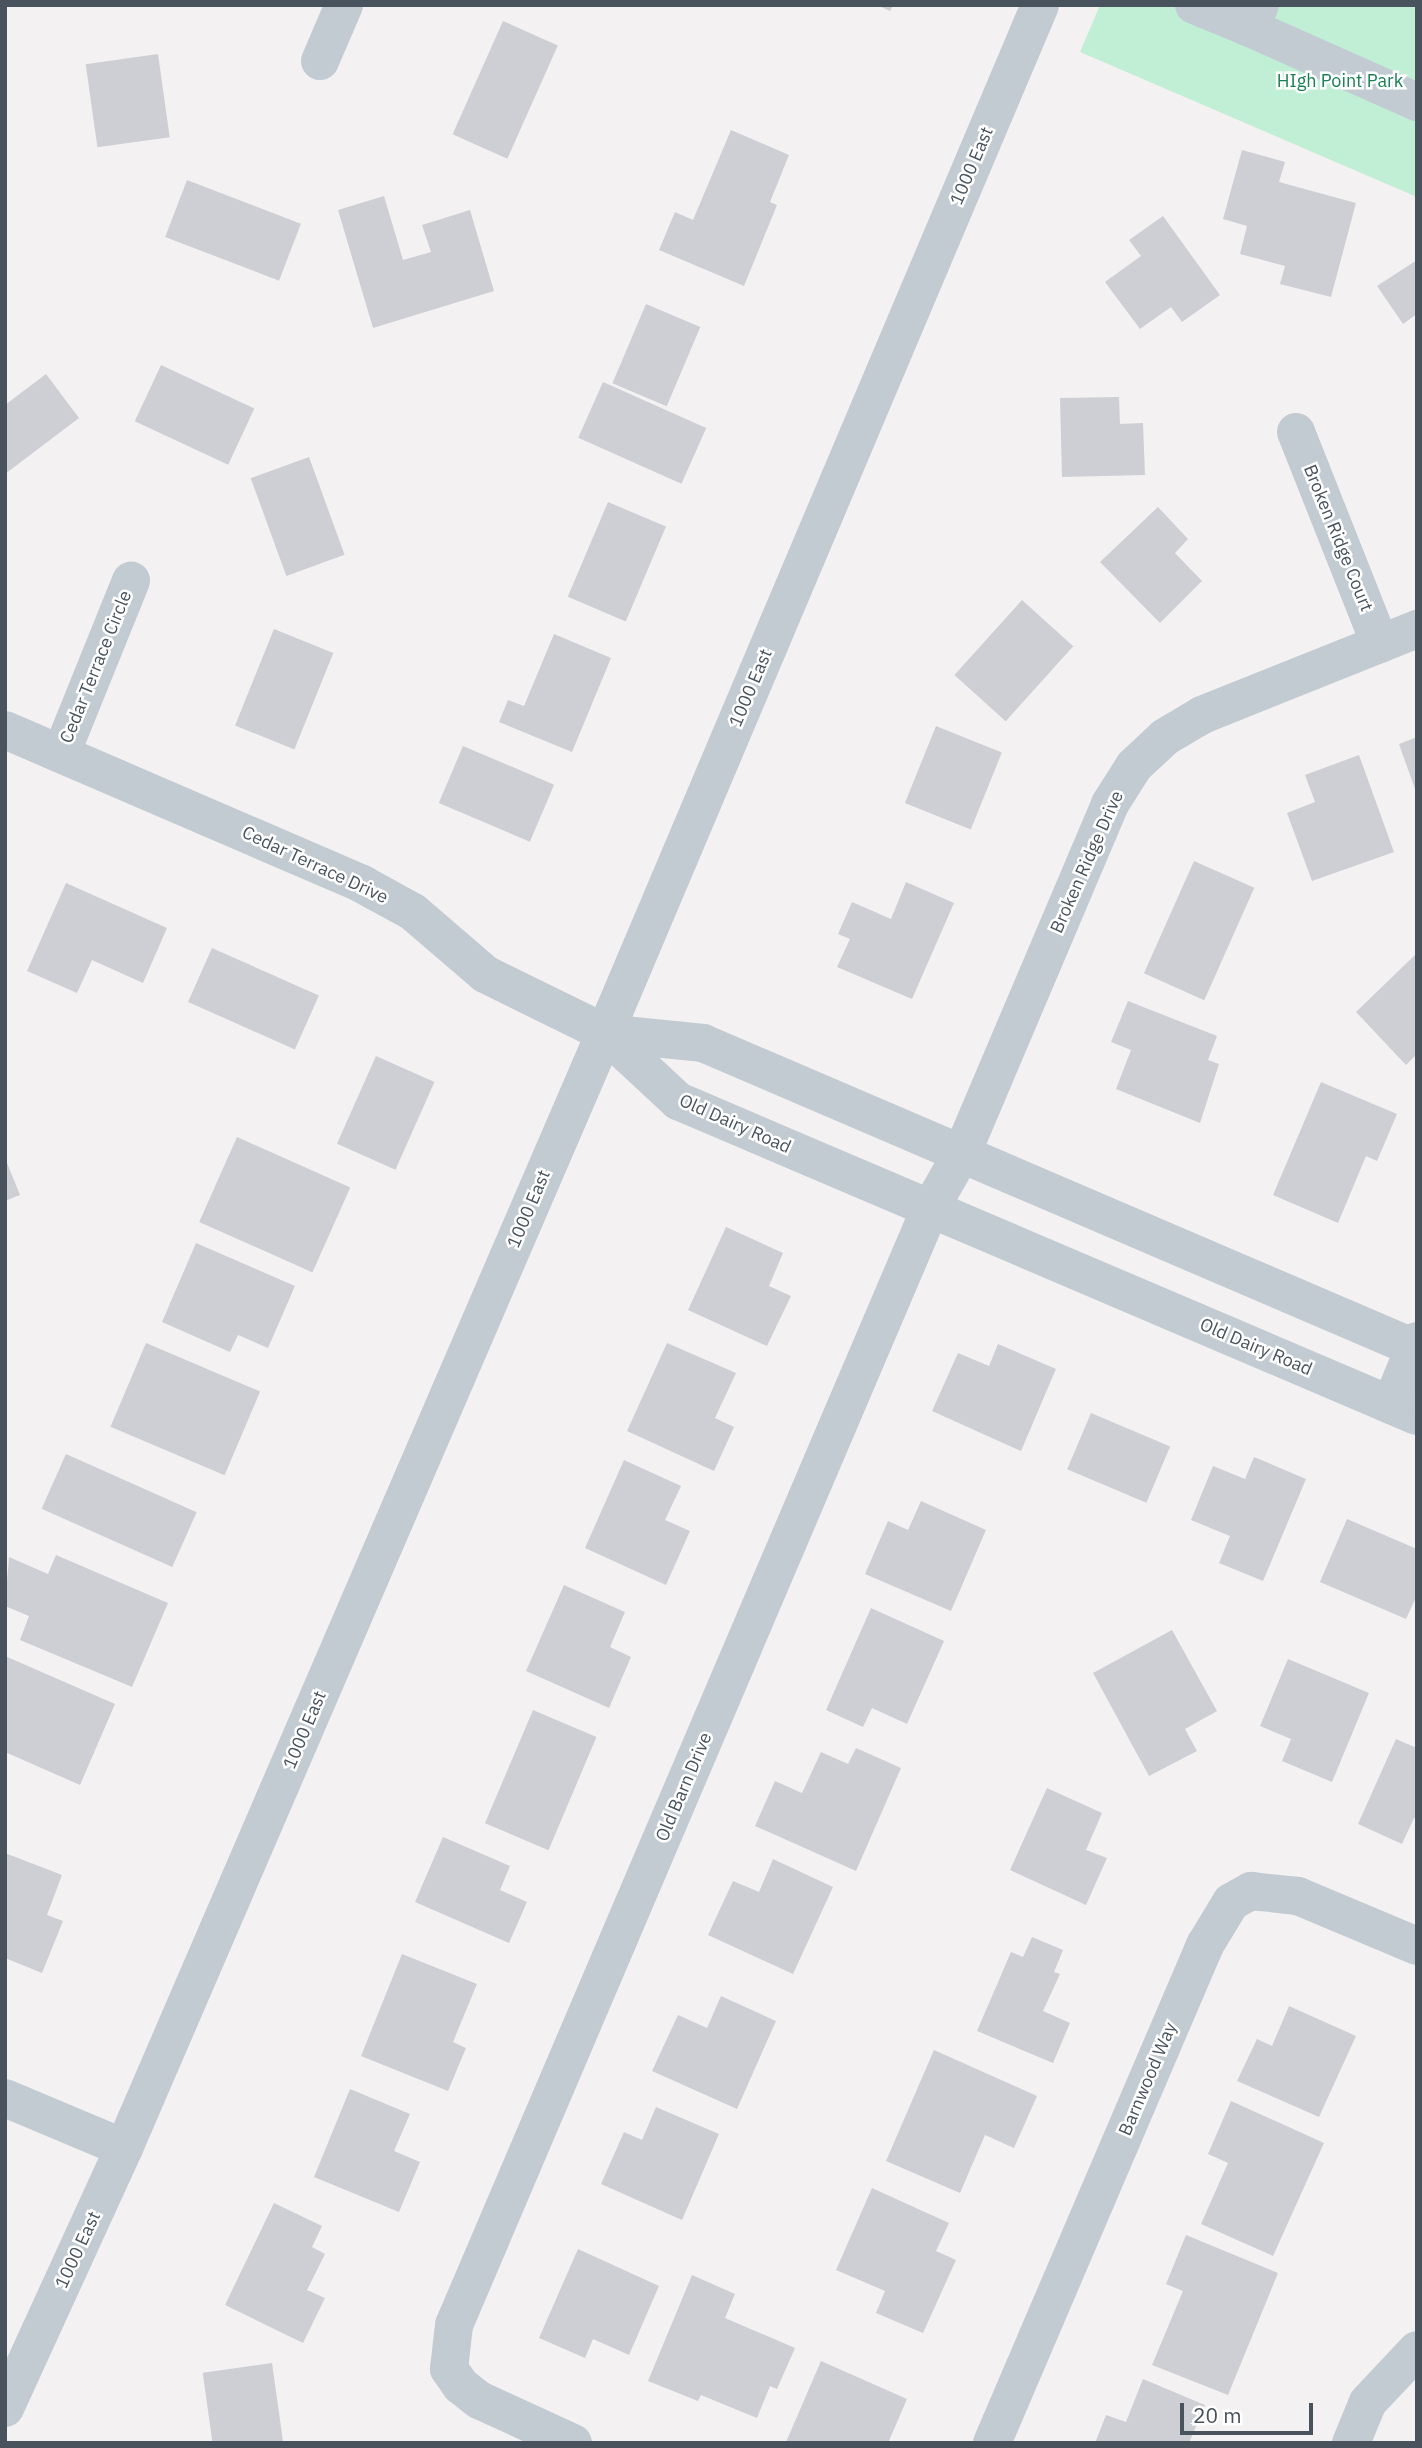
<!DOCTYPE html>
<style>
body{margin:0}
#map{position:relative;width:1422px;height:2448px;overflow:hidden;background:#f3f1f1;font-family:"IBM Plex Sans",sans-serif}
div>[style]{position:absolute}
.green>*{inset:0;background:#c0efd5}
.building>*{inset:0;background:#cecfd5;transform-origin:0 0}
.minor>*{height:38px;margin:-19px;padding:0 19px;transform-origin:19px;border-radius:19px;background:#c2cad2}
span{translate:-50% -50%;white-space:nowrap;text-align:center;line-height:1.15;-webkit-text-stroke:5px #fff;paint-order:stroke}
.park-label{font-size:18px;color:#198053}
.street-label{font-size:18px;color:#49535e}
.frame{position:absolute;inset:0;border:7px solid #49535e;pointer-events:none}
.scale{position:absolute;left:1180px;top:2403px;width:133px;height:32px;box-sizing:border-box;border:4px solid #49535e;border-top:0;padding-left:9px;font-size:21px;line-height:24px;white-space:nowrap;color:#49535e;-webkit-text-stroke:5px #fff;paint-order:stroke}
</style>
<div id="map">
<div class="green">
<i style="clip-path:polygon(1100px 5px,1417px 5px,1417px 197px,1080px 52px)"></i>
</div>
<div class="building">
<i style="clip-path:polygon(877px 5px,893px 5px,890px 11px)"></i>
<i style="left:503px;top:21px;width:60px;height:124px;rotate:24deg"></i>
<i style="left:158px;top:54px;width:84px;height:73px;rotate:82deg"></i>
<i style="clip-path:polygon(731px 130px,789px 155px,770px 202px,777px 205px,744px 286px,659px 250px,675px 212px,693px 220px)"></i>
<i style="clip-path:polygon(1242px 150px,1285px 162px,1279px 182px,1356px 203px,1331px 297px,1280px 284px,1285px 266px,1240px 254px,1247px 226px,1223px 219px)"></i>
<i style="left:187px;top:180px;width:122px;height:61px;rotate:21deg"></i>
<i style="clip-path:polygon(384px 196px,403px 260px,431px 252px,422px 225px,470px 210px,494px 291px,373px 328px,338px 210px)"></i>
<i style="clip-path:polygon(1163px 216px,1220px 295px,1182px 322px,1171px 307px,1140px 329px,1105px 282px,1141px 256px,1129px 240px)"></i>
<i style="clip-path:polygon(1417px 260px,1417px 314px,1403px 324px,1377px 286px)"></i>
<i style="left:646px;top:304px;width:59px;height:86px;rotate:23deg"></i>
<i style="left:161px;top:365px;width:103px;height:62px;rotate:25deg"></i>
<i style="clip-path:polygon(46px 374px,79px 418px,5px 474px,5px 405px)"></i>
<i style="left:603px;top:382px;width:113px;height:61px;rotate:24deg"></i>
<i style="clip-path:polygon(1119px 397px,1120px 424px,1143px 423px,1145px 475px,1062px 477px,1060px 398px)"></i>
<i style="left:309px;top:457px;width:104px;height:62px;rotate:70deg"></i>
<i style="left:608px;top:502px;width:63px;height:103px;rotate:23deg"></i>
<i style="clip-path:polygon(1158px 507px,1188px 539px,1175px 553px,1202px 581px,1160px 623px,1100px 562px)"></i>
<i style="left:1022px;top:600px;width:69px;height:101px;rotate:42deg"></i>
<i style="left:274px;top:629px;width:64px;height:104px;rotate:22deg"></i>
<i style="clip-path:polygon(554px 634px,611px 658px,572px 752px,499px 722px,508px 700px,524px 706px)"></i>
<i style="left:936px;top:726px;width:71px;height:83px;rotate:22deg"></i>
<i style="clip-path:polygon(1417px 737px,1417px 792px,1416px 792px,1399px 744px)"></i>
<i style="left:463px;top:746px;width:99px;height:62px;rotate:23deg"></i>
<i style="clip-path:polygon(1359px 755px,1394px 852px,1312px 881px,1287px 813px,1315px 802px,1305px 775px)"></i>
<i style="left:1194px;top:861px;width:66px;height:123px;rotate:24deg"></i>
<i style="clip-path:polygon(906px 882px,954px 903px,912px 999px,837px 967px,850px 939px,838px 934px,852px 902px,891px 919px)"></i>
<i style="clip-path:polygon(66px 883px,167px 928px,143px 983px,92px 960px,77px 993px,27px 971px)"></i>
<i style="left:212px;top:948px;width:117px;height:59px;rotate:24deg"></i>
<i style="clip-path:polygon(1417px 953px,1417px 1054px,1406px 1065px,1356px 1012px)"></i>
<i style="clip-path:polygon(1128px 1001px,1217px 1036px,1208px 1060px,1219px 1064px,1200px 1123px,1116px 1089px,1131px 1050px,1111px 1042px)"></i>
<i style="left:376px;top:1056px;width:64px;height:96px;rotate:24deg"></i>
<i style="clip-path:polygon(1321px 1082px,1397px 1114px,1377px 1161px,1366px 1156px,1338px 1223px,1273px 1195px)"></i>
<i style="left:237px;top:1137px;width:124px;height:93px;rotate:24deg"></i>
<i style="clip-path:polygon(5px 1158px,20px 1195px,5px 1201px)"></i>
<i style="clip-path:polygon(726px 1227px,783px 1253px,769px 1286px,791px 1296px,767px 1346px,688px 1310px)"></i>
<i style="clip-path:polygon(196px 1243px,295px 1286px,268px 1348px,238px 1335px,230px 1352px,162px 1322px)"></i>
<i style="left:146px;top:1343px;width:124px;height:91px;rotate:23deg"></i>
<i style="clip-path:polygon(667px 1343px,736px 1373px,715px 1418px,734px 1427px,714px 1471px,627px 1431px)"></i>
<i style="clip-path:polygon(998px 1344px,1056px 1369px,1021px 1451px,932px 1411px,958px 1353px,989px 1366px)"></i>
<i style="left:1091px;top:1413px;width:86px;height:61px;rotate:23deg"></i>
<i style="left:66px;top:1454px;width:143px;height:60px;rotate:24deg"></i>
<i style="clip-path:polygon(1254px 1457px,1306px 1479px,1263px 1581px,1219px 1563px,1230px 1536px,1191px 1520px,1213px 1466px,1245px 1479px)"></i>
<i style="clip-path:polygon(624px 1460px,681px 1486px,665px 1520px,690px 1531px,666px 1585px,585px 1548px)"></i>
<i style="clip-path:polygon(921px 1501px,986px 1530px,951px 1611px,865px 1574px,888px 1521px,908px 1530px)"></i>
<i style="clip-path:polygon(1347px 1519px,1417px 1549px,1417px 1595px,1406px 1619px,1320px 1582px)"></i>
<i style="clip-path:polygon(56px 1555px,168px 1603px,132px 1687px,20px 1640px,29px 1616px,5px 1606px,9px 1557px,48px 1574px)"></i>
<i style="clip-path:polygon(564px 1585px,625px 1612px,610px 1647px,631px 1657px,609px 1708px,526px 1671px)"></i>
<i style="clip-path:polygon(871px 1608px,944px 1641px,907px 1724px,872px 1708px,863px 1727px,826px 1710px)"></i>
<i style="clip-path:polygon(1172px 1630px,1217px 1711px,1185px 1729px,1197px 1751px,1149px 1776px,1093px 1673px)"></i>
<i style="clip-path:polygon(5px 1656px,115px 1704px,80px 1785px,5px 1752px)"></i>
<i style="clip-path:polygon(1288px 1659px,1369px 1693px,1332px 1782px,1282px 1761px,1291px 1739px,1260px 1726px)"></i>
<i style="left:533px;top:1710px;width:69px;height:123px;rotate:23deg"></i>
<i style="clip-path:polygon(1396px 1739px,1417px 1748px,1417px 1819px,1414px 1818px,1402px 1844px,1358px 1824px)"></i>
<i style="clip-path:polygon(856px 1748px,901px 1768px,856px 1871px,755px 1826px,775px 1781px,802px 1793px,821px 1752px,848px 1764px)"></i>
<i style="clip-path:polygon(1047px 1788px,1102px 1813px,1086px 1850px,1107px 1858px,1086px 1905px,1010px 1870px)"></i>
<i style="clip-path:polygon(443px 1837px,510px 1866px,500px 1890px,527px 1902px,509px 1943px,415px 1902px)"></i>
<i style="clip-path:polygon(5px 1853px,62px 1875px,47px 1915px,63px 1921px,42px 1973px,5px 1958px)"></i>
<i style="clip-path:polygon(773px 1859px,833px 1887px,793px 1974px,708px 1935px,733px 1881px,759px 1892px)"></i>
<i style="clip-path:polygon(1032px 1937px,1063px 1950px,1054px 1972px,1060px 1974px,1043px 2011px,1070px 2023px,1053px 2063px,977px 2031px,1011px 1952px,1023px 1957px)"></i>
<i style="clip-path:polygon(402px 1954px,477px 1984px,453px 2042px,466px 2048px,448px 2091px,361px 2056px)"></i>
<i style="clip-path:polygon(721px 1996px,776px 2021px,737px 2109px,652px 2071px,678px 2015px,707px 2028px)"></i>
<i style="clip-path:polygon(1289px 2006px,1356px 2036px,1319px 2117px,1237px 2081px,1257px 2039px,1272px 2046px)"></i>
<i style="clip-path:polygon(934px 2050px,1037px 2096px,1014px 2148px,985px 2135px,960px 2193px,886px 2161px)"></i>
<i style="clip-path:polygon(350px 2089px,410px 2114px,394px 2151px,420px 2162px,399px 2212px,314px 2177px)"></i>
<i style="clip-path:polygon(1231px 2101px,1324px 2143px,1273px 2256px,1201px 2224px,1228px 2163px,1208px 2154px)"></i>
<i style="clip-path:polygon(656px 2107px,719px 2134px,682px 2220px,601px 2184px,624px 2132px,642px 2140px)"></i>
<i style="clip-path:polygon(872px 2188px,949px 2223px,936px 2251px,956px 2260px,923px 2333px,876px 2313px,885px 2291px,836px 2270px)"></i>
<i style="clip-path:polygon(274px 2203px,322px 2226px,312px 2247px,325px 2254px,307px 2290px,325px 2298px,303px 2343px,225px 2305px)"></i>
<i style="clip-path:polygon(1186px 2235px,1278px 2273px,1228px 2395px,1152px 2365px,1183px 2291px,1166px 2284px)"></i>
<i style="clip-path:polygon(578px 2249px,659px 2286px,629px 2355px,593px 2339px,585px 2358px,539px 2338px)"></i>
<i style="clip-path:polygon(692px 2275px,735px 2294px,725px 2318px,795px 2348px,777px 2389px,770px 2386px,757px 2418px,701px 2395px,698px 2401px,648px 2381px)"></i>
<i style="clip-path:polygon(821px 2361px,907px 2399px,888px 2443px,786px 2442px)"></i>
<i style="left:272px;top:2363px;width:81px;height:70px;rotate:82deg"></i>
<i style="clip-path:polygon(1143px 2379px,1205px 2405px,1189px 2443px,1095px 2443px,1106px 2415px,1126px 2422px)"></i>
</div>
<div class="minor">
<i style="left:1194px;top:5px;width:61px;rotate:22.3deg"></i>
<i style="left:1250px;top:28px;width:25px;rotate:-67deg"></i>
<i style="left:1250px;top:28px;width:183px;rotate:23.9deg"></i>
<i style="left:320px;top:61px;width:61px;rotate:-66.8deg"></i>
<i style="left:1296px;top:432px;width:228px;rotate:68.4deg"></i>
<i style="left:5px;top:730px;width:389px;rotate:23.3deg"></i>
<i style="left:362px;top:884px;width:58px;rotate:28.8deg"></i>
<i style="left:413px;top:912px;width:95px;rotate:40.7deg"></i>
<i style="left:485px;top:974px;width:134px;rotate:26.2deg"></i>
<i style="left:605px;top:1033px;width:99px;rotate:5.8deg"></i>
<i style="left:703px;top:1043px;width:777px;rotate:23.2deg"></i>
<i style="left:61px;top:754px;width:187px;rotate:-68deg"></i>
<i style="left:605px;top:1033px;width:100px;rotate:43deg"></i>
<i style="left:678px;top:1101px;width:803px;rotate:23.09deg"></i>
<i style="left:1391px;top:1405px;width:69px;rotate:-67.9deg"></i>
<i style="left:5px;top:2098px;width:129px;rotate:22.8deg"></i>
<i style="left:5px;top:2408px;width:286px;rotate:-65.4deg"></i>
<i style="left:124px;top:2148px;width:1214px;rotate:-66.67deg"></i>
<i style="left:605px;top:1033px;width:1116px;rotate:-67.06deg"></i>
<i style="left:573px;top:2443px;width:103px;rotate:-155.4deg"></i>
<i style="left:479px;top:2400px;width:23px;rotate:-142deg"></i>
<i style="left:461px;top:2386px;width:21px;rotate:-125deg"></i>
<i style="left:449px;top:2369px;width:44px;rotate:-83.5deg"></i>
<i style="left:454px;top:2325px;width:1213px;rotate:-66.9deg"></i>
<i style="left:930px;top:1209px;width:64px;rotate:-60.3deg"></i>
<i style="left:962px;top:1153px;width:379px;rotate:-67deg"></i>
<i style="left:1110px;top:804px;width:45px;rotate:-57.7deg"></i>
<i style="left:1134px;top:766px;width:42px;rotate:-43.1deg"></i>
<i style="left:1165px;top:737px;width:43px;rotate:-30.7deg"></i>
<i style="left:1202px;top:715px;width:232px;rotate:-21.8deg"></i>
<i style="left:992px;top:2443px;width:542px;rotate:-66.84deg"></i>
<i style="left:1205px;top:1945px;width:50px;rotate:-58.8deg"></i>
<i style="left:1231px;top:1902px;width:23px;rotate:-29deg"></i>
<i style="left:1251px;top:1891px;width:47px;rotate:6.1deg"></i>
<i style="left:1298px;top:1896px;width:129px;rotate:22.8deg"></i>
<i style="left:1351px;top:2443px;width:44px;rotate:-67.5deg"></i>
<i style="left:1368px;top:2402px;width:71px;rotate:-46.7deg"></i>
</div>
<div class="park-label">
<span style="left:1340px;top:81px">HIgh Point Park</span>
</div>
<div class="street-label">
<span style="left:972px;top:166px;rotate:-67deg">1000 East</span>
<span style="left:1338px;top:538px;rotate:68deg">Broken Ridge Court</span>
<span style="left:96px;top:667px;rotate:-68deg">Cedar Terrace Circle</span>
<span style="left:751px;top:688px;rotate:-67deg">1000 East</span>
<span style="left:1087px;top:862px;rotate:-66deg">Broken Ridge Drive</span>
<span style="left:315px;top:865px;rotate:25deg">Cedar Terrace Drive</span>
<span style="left:735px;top:1124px;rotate:24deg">Old Dairy Road</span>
<span style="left:529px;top:1209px;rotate:-67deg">1000 East</span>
<span style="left:1256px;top:1347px;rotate:23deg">Old Dairy Road</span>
<span style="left:305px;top:1730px;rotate:-67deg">1000 East</span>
<span style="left:684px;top:1787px;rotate:-67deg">Old Barn Drive</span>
<span style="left:1148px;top:2079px;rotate:-67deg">Barnwood Way</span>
<span style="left:78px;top:2250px;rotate:-65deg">1000 East</span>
</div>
<div class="frame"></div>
<div class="scale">20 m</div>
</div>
